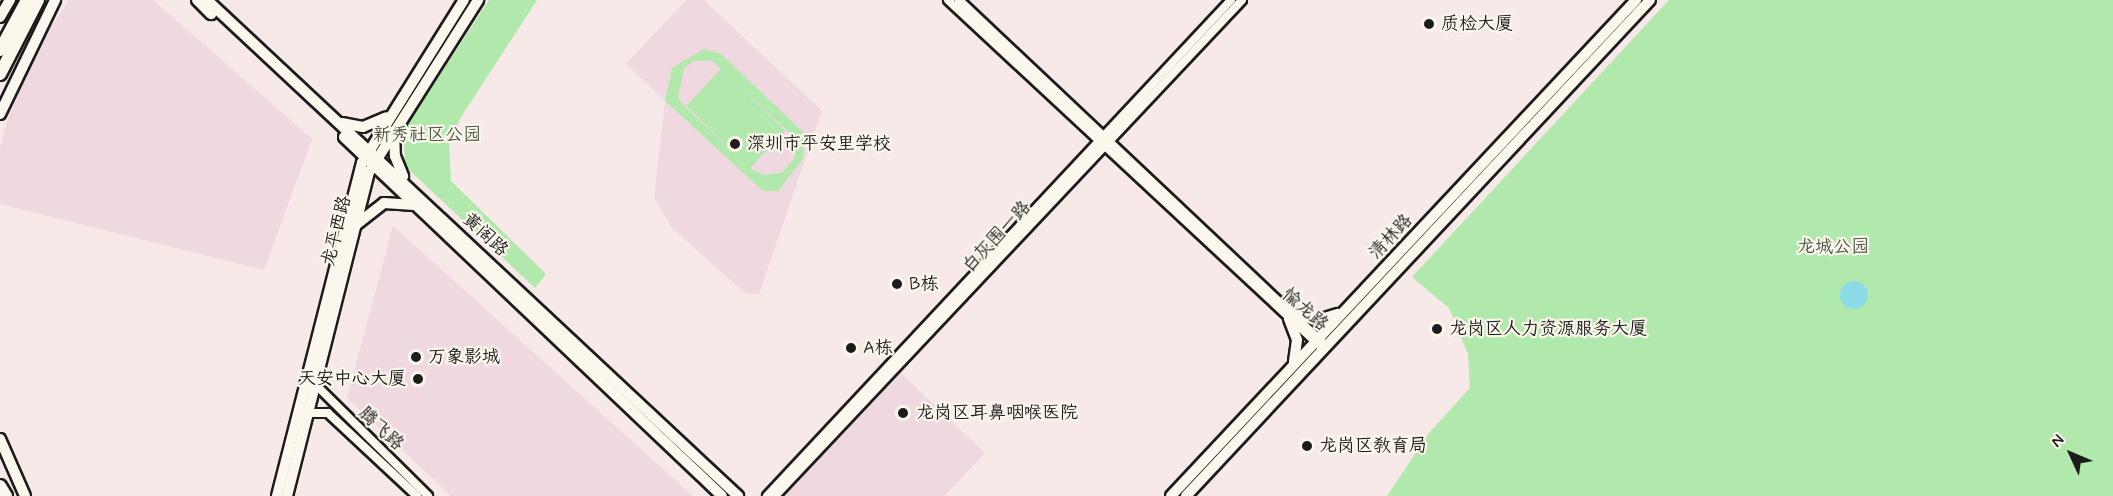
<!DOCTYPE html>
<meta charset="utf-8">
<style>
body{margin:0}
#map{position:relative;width:2113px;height:496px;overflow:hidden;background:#f6e9e7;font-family:Mynerve,"LXGW WenKai TC",sans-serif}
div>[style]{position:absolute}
.built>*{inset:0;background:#f0d8e0}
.green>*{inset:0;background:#b1e8ab}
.water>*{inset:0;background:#8cdce8}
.round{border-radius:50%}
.roads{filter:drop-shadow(2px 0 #1c1c1c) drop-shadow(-2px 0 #1c1c1c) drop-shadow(0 2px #1c1c1c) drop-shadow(0 -2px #1c1c1c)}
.minor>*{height:8px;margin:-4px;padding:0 4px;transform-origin:4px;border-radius:4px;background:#fbf7ec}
.major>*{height:10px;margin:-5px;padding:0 5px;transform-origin:5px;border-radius:5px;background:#fbf7ec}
.highway>*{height:12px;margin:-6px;padding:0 6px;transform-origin:6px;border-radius:6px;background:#fbf7ec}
.dots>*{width:16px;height:16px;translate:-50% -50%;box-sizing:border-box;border:3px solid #fbf7ec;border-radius:50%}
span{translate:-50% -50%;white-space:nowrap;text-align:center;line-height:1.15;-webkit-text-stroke:4.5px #fbf7ec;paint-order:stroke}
.poi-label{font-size:18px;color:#1c1c1c}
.left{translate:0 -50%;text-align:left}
.right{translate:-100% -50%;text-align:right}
.park-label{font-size:18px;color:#495947}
.street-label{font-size:18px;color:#1c1c1c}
.north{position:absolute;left:2041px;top:424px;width:60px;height:60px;-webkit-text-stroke:4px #fbf7ec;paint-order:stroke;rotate:314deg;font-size:16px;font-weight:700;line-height:24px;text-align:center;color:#1c1c1c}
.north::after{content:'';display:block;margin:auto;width:21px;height:27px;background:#1c1c1c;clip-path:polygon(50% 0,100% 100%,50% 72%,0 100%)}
</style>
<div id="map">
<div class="built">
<i style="clip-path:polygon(69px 0,153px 0,312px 139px,264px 270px,0 204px,0 147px,8px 119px,39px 45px)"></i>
<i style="clip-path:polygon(686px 0,704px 0,822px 111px,759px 294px,746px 294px,672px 228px,654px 198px,665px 101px,626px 64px)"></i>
<i style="clip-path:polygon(393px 226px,693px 496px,451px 496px,347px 398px)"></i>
<i style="clip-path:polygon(901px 373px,985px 453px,944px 496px,782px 496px)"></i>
</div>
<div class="green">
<i style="clip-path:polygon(489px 0,537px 0,461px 117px,449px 144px,451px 181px,546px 274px,535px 288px,405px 166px,404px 130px)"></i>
<i style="clip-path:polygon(1669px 0,2113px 0,2113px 496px,1387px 496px,1429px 433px,1470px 388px,1468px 354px,1449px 308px,1412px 277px)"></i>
<i style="clip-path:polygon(evenodd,704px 49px,721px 54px,804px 133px,803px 159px,778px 191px,763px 191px,665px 101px,672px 68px,704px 49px,711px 60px,721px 69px,686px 106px,748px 165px,685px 107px,678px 97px,684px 69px,693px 61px,711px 60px,704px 49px,740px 87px,795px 138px,795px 157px,782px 173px,763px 175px,750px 168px,785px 131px,740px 87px)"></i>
</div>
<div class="water">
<i class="round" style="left:1840px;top:281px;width:28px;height:28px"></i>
</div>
<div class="roads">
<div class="minor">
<i style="left:948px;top:0;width:507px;rotate:42.92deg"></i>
<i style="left:959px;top:0;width:499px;rotate:43.3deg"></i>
<i style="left:315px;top:384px;width:159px;rotate:44.7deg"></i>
<i style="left:308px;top:413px;width:20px"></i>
<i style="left:328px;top:413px;width:122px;rotate:43deg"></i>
<i style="left:767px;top:496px;width:679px;rotate:-46.91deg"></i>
<i style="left:775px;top:496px;width:681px;rotate:-46.72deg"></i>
</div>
<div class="major">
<i style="left:197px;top:0;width:20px;rotate:45deg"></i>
<i style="left:207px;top:0;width:727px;rotate:43.05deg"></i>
<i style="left:0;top:17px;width:20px;rotate:-60deg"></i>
<i style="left:0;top:114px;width:127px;rotate:-64.2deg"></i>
<i style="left:342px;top:123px;width:21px;rotate:11deg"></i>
<i style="left:363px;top:127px;width:25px;rotate:-23deg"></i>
<i style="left:394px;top:131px;width:25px;rotate:88deg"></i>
<i style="left:395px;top:156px;width:22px;rotate:68deg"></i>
<i style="left:344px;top:137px;width:521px;rotate:43.52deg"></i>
<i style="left:357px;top:224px;width:34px;rotate:-38deg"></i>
<i style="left:384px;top:203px;width:30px;rotate:4deg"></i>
<i style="left:1294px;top:314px;width:25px;rotate:14deg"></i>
<i style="left:1318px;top:320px;width:21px;rotate:-17deg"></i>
<i style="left:1289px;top:319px;width:22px;rotate:69deg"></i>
<i style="left:1297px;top:340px;width:22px;rotate:98deg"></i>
<i style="left:0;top:439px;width:62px;rotate:66.3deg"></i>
<i style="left:277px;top:496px;width:344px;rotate:-75.7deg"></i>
<i style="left:362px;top:163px;width:192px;rotate:-58deg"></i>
<i style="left:287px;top:496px;width:334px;rotate:-75.8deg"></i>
<i style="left:369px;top:172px;width:204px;rotate:-57.6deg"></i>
<i style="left:1171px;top:496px;width:680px;rotate:-46.85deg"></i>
<i style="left:1186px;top:496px;width:679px;rotate:-46.91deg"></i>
</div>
<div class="highway">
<i style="left:0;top:50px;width:57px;rotate:-61.6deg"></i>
<i style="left:0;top:74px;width:83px;rotate:-62.8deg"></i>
<i style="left:0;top:486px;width:12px;rotate:59deg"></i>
</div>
</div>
<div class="dots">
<i style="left:1429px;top:24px;background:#1c1c1c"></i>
<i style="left:735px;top:144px;background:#1c1c1c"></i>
<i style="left:897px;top:284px;background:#1c1c1c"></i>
<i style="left:1437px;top:329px;background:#1c1c1c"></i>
<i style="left:851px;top:348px;background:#1c1c1c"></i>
<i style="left:416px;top:357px;background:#1c1c1c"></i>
<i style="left:418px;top:379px;background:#1c1c1c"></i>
<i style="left:903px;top:413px;background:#1c1c1c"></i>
<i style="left:1307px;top:446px;background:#1c1c1c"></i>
</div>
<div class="poi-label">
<span class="left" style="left:1441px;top:24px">质检大厦</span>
<span class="left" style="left:747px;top:144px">深圳市平安里学校</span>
<span class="left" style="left:909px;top:284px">B栋</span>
<span class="left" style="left:1449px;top:329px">龙岗区人力资源服务大厦</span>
<span class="left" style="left:863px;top:348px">A栋</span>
<span class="left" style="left:428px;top:357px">万象影城</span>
<span class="right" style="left:406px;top:379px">天安中心大厦</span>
<span class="left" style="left:916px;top:413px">龙岗区耳鼻咽喉医院</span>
<span class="left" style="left:1319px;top:446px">龙岗区教育局</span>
</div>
<div class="park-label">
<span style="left:427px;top:135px">新秀社区公园</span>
<span style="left:1833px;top:247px">龙城公园</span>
</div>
<div class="street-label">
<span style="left:337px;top:231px;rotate:-76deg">龙平西路</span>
<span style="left:485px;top:235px;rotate:43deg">黄阁路</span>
<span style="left:997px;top:237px;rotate:-47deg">白灰围一路</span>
<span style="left:1391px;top:237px;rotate:-47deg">清林路</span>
<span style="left:1305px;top:310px;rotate:41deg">愉龙路</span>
<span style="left:381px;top:429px;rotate:43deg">腾飞路</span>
</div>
<div class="north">N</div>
</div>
